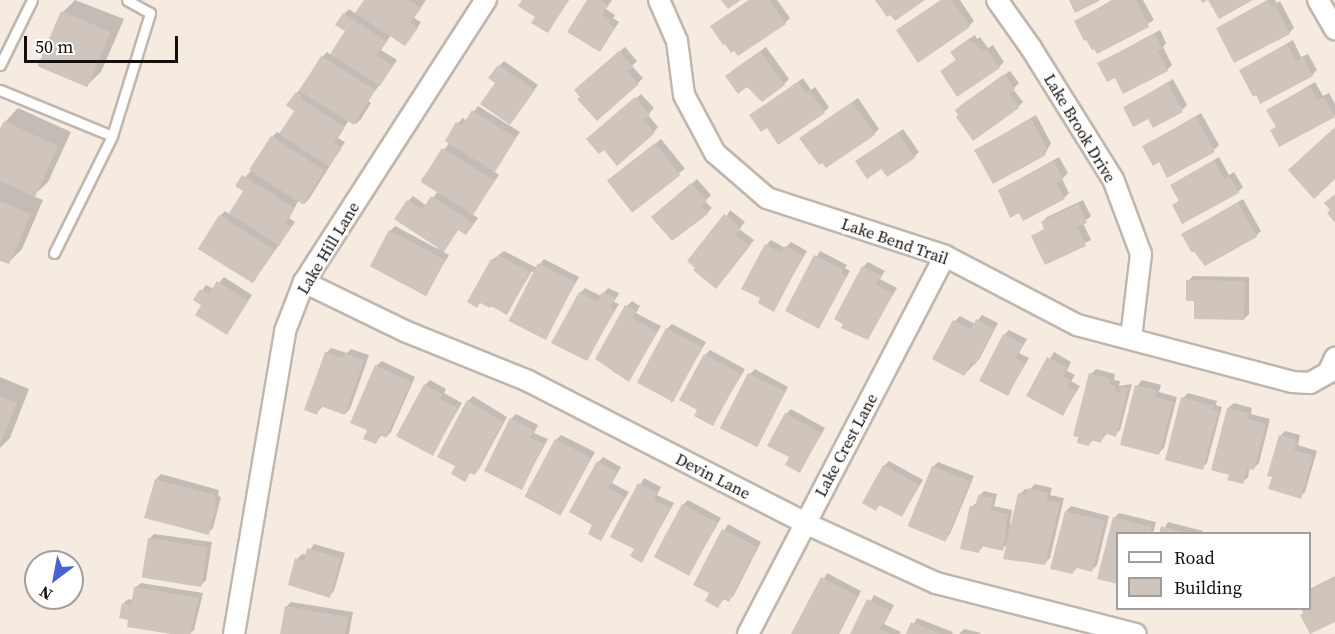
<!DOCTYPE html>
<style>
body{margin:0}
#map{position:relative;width:1335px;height:634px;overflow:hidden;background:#f6ebe1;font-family:"Source Serif 4",serif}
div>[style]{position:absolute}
.shadow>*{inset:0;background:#0003;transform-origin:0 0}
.building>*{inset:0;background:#d0c5bc;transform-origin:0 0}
.roads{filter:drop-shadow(2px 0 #c1b6ad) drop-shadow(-2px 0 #c1b6ad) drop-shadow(0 2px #c1b6ad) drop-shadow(0 -2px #c1b6ad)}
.service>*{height:9px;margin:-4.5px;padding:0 4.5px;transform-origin:4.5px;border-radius:4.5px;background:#fff}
.minor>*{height:20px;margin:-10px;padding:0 10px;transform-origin:10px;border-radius:10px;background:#fff}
span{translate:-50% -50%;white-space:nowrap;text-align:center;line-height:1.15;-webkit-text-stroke:4.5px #fff;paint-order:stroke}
.street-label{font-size:16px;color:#13100d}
.legend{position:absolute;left:1116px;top:532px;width:195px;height:78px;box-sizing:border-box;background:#fff;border:2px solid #a19f9e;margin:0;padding:8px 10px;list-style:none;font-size:18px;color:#13100d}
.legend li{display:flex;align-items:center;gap:12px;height:30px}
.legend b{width:30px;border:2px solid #a19f9e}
.north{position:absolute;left:24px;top:550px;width:60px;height:60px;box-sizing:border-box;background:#fff;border:2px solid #a19f9e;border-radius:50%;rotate:212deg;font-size:16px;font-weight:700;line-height:24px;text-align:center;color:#13100d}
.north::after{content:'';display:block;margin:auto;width:21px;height:27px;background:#4861d5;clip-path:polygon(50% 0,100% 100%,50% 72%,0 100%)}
.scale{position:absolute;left:24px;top:36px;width:154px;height:27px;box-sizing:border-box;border:3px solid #13100d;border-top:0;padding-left:8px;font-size:18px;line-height:21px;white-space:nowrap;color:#13100d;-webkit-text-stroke:4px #fff;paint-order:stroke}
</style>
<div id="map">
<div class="shadow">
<i style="clip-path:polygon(75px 0,124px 19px,101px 72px,87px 85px,63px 12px)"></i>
<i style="clip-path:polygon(366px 0,426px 0,414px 18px,421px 22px,410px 39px,405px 44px,391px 35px,381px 50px,397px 60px,368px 101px,371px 103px,361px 119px,356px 124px,349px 120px,338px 138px,345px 142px,309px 199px,304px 204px,299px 200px,289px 218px,295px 222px,253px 282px,220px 216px,225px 211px,230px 214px,245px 191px,237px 186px,250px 172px,272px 137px,277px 132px,281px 134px,296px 110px,297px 93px,322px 57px,327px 52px,331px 55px,347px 30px,344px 14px,349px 9px,356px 14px)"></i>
<i style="clip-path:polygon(523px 0,569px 0,548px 32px)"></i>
<i style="clip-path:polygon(589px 0,612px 0,606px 9px,615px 15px,613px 18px,619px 22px,600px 51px)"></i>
<i style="clip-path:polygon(749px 0,777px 0,790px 18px,785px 23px,717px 22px)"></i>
<i style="clip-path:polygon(941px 0,960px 0,974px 21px,969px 26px,903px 26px)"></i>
<i style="clip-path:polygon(1112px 0,1143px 0,1154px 20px,1098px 52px,1076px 21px)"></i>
<i style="clip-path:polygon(1267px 0,1275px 0,1277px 3px,1280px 1px,1294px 28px,1289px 33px,1218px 28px)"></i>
<i style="clip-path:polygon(1160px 30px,1166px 43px,1163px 47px,1172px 65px,1167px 70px,1116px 76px,1099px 63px)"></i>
<i style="clip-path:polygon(975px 35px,977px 39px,980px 37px,988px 48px,993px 45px,1004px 62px,999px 67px,942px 71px,957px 59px,957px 47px)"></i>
<i style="clip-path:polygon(1293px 40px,1301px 57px,1308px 54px,1317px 70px,1312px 75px,1241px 70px)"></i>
<i style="clip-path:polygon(625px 47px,637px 61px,632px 66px,643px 78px,638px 83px,582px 96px,581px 85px)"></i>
<i style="clip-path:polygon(766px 47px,789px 79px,784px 84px,732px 71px)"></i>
<i style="clip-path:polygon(504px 61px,538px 85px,510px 123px,499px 66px)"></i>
<i style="clip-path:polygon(1010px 71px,1019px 83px,1013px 89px,1023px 102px,1018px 107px,960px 115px,956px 110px,961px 105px)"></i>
<i style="clip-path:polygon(803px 78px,811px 90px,815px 87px,829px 107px,824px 112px,768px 126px,751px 115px)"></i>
<i style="clip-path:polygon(1173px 79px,1187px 105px,1182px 110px,1153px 126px,1149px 117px,1124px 108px)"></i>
<i style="clip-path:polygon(1315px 82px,1323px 96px,1329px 93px,1335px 104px,1335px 115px,1272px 130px,1277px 126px,1268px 110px)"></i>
<i style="clip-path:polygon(641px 94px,654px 108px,648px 115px,658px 127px,654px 132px,593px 135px)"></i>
<i style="clip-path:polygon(858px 98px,879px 129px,874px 134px,806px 134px)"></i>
<i style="clip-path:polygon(478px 106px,520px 132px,493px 171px,499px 175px,472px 214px,478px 218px,471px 228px,466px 233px,459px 229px,442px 251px,449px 255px,426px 293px,390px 231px,395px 226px,438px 249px,439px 247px,408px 201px,413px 196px,427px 206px,438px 191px,421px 180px,450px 142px,447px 140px,458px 123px,463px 118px,467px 121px)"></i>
<i style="clip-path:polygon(18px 108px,71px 132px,48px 182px,33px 196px,43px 200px,22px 249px,8px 263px,0 259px,0 132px,5px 122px)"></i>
<i style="clip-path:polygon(1201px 113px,1219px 145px,1214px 150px,1159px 161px,1144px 146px)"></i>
<i style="clip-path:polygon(1036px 115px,1051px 143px,1045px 154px,976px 150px)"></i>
<i style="clip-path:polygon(903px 129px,919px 152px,914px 157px,882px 167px,862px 157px)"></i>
<i style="left:661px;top:139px;width:38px;height:60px;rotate:51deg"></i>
<i style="clip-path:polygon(1059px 157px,1068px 173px,1062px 179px,1069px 193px,1064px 198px,1019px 211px,1000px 190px)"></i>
<i style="clip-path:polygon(1219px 157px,1229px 175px,1234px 172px,1243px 187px,1238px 192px,1174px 205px,1180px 199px,1172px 185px)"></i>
<i style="clip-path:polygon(697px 179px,711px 195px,705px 201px,712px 208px,707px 213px,658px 212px)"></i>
<i style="clip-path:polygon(1243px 199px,1261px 231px,1256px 236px,1200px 260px,1183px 234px)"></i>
<i style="clip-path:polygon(1083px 200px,1091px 216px,1083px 223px,1091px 240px,1046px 263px,1033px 236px,1045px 228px,1042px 222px,1047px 217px)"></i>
<i style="clip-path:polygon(730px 210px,745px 222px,739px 229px,754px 240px,721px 282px,697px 267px)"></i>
<i style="clip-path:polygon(771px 240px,785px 248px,791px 242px,807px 251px,773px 310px,766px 245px)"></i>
<i style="clip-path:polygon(504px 251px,537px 268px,544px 259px,579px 277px,545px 337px,534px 273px,532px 271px,507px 313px,481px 302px,477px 306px,492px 260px)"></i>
<i style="clip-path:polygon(820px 251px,847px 265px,845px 268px,850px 271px,818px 327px,787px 310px)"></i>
<i style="clip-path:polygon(868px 262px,885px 271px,880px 279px,897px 288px,868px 338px,863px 267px)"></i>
<i style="clip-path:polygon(1193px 276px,1249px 277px,1249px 314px,1244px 319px,1196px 299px,1188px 281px)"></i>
<i style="clip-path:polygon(224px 277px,252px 295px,231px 328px,195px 300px,206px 285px,214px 289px)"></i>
<i style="clip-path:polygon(585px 288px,601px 296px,608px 288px,619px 293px,614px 302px,619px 304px,586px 359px,580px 293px)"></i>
<i style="clip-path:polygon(632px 301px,640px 306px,636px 313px,661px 326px,629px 381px,612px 371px,627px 306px)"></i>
<i style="clip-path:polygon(982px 315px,998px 323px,980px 358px,964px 375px,955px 321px,960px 316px,975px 324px)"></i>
<i style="clip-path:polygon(672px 324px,706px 342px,671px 403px,667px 329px)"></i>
<i style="clip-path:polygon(1009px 330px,1027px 339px,1019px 353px,1029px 358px,1008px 394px,1004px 335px)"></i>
<i style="clip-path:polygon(331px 348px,347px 353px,351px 349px,369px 355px,350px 409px,345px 414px,323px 406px,317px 413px,326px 353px)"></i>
<i style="clip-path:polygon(710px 350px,745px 369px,712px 424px,700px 409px,705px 355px)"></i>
<i style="clip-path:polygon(1054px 352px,1071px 362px,1067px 371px,1075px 375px,1071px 381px,1080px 386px,1063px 414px,1028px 395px)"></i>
<i style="clip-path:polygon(382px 361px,415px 377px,391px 432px,386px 437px,382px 435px,376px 442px,369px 429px,352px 422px,377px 365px)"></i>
<i style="clip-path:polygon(755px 369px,788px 387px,755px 447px,750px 374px)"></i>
<i style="clip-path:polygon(1096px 369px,1115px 374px,1114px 380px,1120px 381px,1119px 386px,1132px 384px,1120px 430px,1115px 435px,1107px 433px,1101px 441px,1094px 439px,1089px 444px,1091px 374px)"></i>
<i style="clip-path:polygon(0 377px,29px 389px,10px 438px,0 448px)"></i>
<i style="clip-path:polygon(430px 380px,446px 389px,444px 393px,462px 403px,432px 454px,425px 385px)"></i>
<i style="clip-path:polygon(1142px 380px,1161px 385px,1159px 392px,1177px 397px,1164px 448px,1159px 453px,1137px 386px)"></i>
<i style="clip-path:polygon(1188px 393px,1217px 401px,1216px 405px,1222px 407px,1207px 463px,1202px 468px,1183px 398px)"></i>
<i style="clip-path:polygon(473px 396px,507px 417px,479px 469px,474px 474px,471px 472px,465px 480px,457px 466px,468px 401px)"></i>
<i style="clip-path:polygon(1234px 403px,1252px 408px,1251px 414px,1270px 419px,1259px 463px,1254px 468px,1250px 467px,1248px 477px,1243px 482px,1228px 408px)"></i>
<i style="clip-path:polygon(791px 409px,825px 428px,800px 471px,791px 457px,786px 414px)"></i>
<i style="clip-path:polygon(516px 414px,538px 425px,534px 433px,548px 439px,521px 488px,511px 419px)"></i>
<i style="clip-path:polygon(1285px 431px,1300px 435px,1298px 445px,1317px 451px,1305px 492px,1300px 497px,1280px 436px)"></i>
<i style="clip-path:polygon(561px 435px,595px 452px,560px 513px,556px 440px)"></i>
<i style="clip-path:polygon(603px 457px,621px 467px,612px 483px,629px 492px,600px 540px,594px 524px,598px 462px)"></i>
<i style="clip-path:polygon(889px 461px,923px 480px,902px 515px,881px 504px,876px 509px,884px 466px)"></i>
<i style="clip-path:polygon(938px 462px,974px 476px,950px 534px,945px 539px,933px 467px)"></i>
<i style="clip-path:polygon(161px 474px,219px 490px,218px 496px,221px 497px,213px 528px,208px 533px,156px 479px)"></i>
<i style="clip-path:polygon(644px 478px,661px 487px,657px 495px,674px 503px,642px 561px,636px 548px,612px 536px)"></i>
<i style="clip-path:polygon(1035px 484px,1052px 488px,1050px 495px,1064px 498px,1050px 558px,1045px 563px,1008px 543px,1002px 549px,984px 545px,979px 551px,971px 507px,978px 502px,979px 496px,984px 491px,997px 494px,994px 506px,1012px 510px,1010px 524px,1013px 524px,1020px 494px,1025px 489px,1029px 490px)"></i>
<i style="clip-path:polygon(688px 500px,721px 518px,689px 574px,683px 505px)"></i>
<i style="clip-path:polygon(1071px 506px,1109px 516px,1097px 565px,1092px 570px,1077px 568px,1072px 573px,1066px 511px)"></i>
<i style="clip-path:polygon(1119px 513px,1156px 522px,1153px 534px,1118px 534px,1114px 518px)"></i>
<i style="clip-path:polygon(1168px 522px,1203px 531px,1202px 534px,1161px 534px)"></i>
<i style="clip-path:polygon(728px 524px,761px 542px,734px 595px,729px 600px,725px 598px,718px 606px,711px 592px,695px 584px)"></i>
<i style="clip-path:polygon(154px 534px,212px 542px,206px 580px,201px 585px,149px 539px)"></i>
<i style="clip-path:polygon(314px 544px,345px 553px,334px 591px,329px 596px,297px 559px,302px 554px,307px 555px)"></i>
<i style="clip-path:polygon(827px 573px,861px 591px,839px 634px,795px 634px)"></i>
<i style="clip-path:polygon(1335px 576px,1335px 620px,1310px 608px,1310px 589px)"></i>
<i style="clip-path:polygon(141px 583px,203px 593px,194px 630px,190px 634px,180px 634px,130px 619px,123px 604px,128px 599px,133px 600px,135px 588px)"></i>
<i style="clip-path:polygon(874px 595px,894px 605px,884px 624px,901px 632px,899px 634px,852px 634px)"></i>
<i style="clip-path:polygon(291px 602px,353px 612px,349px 634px,281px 634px,286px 607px)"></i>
<i style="clip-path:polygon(917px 618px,953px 632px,952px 634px,908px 634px)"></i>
<i style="clip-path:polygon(964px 629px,981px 633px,980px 634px,959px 634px)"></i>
</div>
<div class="building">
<i style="clip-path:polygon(364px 0,409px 0,421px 8px,410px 23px,418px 28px,405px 46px,355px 13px)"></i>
<i style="clip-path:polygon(522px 0,568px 0,548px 33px,531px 23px,535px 17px,518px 6px)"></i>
<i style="clip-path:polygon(587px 0,600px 0,608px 5px,602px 15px,611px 20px,609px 24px,615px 28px,600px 52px,567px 32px)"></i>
<i style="clip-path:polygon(721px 0,741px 0,728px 9px)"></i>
<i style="clip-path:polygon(749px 0,769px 0,786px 24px,738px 56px,734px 51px,731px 53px,725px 44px,723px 45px,710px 26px)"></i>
<i style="clip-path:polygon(875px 0,925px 0,895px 21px,890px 15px,887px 17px)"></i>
<i style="clip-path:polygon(941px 0,952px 0,970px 27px,918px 63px,896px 30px)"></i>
<i style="clip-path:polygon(1069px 0,1101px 0,1075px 13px)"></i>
<i style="clip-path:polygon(1114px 0,1136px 0,1149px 27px,1097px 54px,1094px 49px,1092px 50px,1086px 40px,1084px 41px,1074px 21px)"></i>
<i style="clip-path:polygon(1201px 0,1253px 0,1219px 19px,1208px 0,1202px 3px)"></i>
<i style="clip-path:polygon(1268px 0,1272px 7px,1275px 5px,1290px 34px,1234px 63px,1216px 28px)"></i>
<i style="left:61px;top:11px;width:54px;height:60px;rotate:23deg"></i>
<i style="clip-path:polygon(343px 13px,386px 41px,377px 55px,393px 66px,380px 86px,330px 54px,345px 31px,335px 25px)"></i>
<i style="clip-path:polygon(1155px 34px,1162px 49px,1158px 51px,1168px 71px,1123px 94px,1115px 78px,1107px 82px,1097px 63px)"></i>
<i style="clip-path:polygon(969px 39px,972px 43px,974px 41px,982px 52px,987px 49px,1000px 68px,957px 97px,940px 71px,956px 60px,950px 52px)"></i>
<i style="clip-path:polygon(1287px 44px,1296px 61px,1303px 57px,1313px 76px,1260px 104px,1256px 95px,1253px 97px,1239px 70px)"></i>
<i style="clip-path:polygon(619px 51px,633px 67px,627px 71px,639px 84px,597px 121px,577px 99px,580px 97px,574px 90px)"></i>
<i style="clip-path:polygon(760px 51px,785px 85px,762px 102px,747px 87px,738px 94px,725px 76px)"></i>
<i style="left:321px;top:56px;width:64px;height:41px;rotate:32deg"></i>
<i style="clip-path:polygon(498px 65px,535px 90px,510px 125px,480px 104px,495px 83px,488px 78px)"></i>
<i style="clip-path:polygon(1004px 74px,1015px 89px,1009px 94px,1019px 108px,973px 141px,956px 117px,958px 115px,955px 110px)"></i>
<i style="clip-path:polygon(798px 82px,806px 94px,810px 91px,825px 113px,778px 145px,767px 128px,761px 132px,749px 115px)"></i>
<i style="clip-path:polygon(1168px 83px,1183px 112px,1153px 128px,1148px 119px,1133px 127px,1123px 107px)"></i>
<i style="clip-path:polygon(1310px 86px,1317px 100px,1324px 97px,1335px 117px,1279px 147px,1270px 130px,1276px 127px,1266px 110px)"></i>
<i style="clip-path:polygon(296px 92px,302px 96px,300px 98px,344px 127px,334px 143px,342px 148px,329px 166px,279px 134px,294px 111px,286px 105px)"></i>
<i style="clip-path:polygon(635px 97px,650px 115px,643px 120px,655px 133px,617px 166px,604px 150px,599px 154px,586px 139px)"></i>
<i style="clip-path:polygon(852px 102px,875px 135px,826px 168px,822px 163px,819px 165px,799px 138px)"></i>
<i style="clip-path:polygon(472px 110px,516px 138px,495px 172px,445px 141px,456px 122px,462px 126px)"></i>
<i style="clip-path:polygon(1196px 117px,1215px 152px,1167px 178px,1159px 162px,1153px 166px,1142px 146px)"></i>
<i style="clip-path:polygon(1031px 119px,1047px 149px,1043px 151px,1046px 155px,993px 184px,974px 150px)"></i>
<i style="clip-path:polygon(4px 121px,58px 146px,35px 197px,0 181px,0 129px)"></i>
<i style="clip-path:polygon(1335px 127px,1335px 179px,1314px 199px,1288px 170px)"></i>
<i style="clip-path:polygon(898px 133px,915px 158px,887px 177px,881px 169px,867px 179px,855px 161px)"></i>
<i style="left:271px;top:136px;width:64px;height:40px;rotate:33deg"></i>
<i style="left:655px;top:143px;width:41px;height:61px;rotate:52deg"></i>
<i style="left:442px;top:148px;width:62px;height:40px;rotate:32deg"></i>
<i style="clip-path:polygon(1214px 160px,1224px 179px,1229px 176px,1239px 193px,1182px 224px,1172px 205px,1179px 201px,1170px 185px)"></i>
<i style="clip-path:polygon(1054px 161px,1063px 180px,1056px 183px,1065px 199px,1023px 221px,1019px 213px,1010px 218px,998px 190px)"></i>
<i style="clip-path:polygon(242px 175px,294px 208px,285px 223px,291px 227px,279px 246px,229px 213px,243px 191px,235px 186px)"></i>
<i style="clip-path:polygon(691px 183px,707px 201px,701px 206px,708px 214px,672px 241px,651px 217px)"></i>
<i style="clip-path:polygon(1335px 194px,1335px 223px,1327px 213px,1330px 210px,1324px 203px)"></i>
<i style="clip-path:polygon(431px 196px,474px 223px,466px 235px,458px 230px,444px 252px,394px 219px,407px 200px,422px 210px)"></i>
<i style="clip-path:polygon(0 201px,31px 214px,9px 264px,0 261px)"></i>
<i style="clip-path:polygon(1238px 203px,1257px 237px,1205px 266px,1194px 251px,1192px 253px,1181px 234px)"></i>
<i style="clip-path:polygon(1078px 204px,1087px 223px,1077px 227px,1086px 246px,1045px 265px,1031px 236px,1044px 229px,1041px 222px)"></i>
<i style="clip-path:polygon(724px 214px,741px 228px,735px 235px,750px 246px,716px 289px,693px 270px,695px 268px,687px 261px)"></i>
<i style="left:219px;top:215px;width:65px;height:40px;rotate:32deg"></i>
<i style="left:389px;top:230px;width:64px;height:41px;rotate:28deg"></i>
<i style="clip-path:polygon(765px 244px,781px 253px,785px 246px,803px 256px,774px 312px,758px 303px,760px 298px,741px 289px)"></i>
<i style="clip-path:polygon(498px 255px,530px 272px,507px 315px,491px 306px,490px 308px,480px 303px,477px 308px,467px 302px,491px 259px,495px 261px)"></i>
<i style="clip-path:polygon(814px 255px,843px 270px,841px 273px,847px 276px,819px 329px,785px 311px)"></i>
<i style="left:538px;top:263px;width:42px;height:65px;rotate:27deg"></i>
<i style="clip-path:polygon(862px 266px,881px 276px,876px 284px,893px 294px,868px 340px,841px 328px,843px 324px,834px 319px)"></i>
<i style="clip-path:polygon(1186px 280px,1245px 281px,1244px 320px,1194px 319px,1194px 301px,1186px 301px)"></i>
<i style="clip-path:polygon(217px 281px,248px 301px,227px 335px,195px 315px,201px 305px,193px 300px,200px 289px,209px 294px)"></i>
<i style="clip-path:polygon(579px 292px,597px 301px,602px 292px,615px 298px,610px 307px,615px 310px,587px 361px,551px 343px)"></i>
<i style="clip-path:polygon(625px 305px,636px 311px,632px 318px,657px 332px,629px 382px,595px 359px)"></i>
<i style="clip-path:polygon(976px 319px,994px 329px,975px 365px,971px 363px,964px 376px,932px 359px,953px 320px,971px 329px)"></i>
<i style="left:666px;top:328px;width:41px;height:62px;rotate:28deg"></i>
<i style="clip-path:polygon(1003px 334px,1023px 344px,1015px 358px,1025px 363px,1008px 396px,979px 381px)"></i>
<i style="clip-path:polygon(325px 352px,343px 358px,345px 353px,364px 360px,345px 415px,320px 406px,317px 415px,304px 410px)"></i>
<i style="clip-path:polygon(704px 354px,741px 374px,713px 426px,694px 416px,697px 410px,679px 400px)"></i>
<i style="clip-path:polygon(1047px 357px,1068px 368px,1063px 376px,1071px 381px,1067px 387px,1076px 391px,1063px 416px,1026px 396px)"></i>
<i style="clip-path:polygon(375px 365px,411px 382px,386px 438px,380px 435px,376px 444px,363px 439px,367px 430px,350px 423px)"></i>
<i style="left:748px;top:373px;width:42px;height:62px;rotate:27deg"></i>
<i style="clip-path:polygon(1089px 373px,1111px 379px,1109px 384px,1116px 386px,1114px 391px,1120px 392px,1121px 387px,1128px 389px,1116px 437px,1104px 433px,1101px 443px,1091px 440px,1089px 446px,1077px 443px,1078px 437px,1073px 436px)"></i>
<i style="clip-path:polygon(424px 384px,442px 394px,440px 399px,458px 408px,433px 456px,396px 436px)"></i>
<i style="clip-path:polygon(1135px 385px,1156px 390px,1155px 397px,1173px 402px,1159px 455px,1120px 445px)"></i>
<i style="clip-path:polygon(0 396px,17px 403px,0 444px)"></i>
<i style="clip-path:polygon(1181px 397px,1213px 406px,1212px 410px,1218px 411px,1203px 470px,1165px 460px)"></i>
<i style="clip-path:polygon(467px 400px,503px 422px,475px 475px,470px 473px,465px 482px,451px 474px,455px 466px,437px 457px)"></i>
<i style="clip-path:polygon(1227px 408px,1248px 413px,1247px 419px,1266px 424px,1254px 470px,1247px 468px,1243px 484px,1227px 480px,1229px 475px,1211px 470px)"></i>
<i style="clip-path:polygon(785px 413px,821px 433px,800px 473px,785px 465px,789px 457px,767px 446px)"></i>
<i style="clip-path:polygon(510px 418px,534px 430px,530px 438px,544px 444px,522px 490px,484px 471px)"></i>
<i style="clip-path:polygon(1279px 435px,1296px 440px,1294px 450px,1313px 455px,1301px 499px,1268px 489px,1272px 477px,1267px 476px)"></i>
<i style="left:555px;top:439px;width:41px;height:65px;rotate:28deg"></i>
<i style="clip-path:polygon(597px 461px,617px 472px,608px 488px,625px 497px,601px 541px,588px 534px,592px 525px,569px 512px)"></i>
<i style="clip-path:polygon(883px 465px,919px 485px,902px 517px,879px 505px,876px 511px,862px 503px)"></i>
<i style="left:932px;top:466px;width:41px;height:65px;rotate:22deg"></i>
<i style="clip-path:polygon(155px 479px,215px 495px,214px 501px,217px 502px,209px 535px,144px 518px)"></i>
<i style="clip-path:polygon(638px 483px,657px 492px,653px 500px,670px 508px,642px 563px,630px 556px,634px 549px,610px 537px)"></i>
<i style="clip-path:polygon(1028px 488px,1048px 493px,1046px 500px,1060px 503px,1045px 565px,1003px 559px,1018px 493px,1027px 495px)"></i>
<i style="clip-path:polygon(978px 495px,993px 498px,990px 510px,1008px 514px,1003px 551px,981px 546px,979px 553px,960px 549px,970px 506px,975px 507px)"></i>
<i style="left:682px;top:504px;width:40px;height:60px;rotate:28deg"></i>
<i style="clip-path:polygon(1065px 511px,1105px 521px,1092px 572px,1074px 567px,1073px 574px,1050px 569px)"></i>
<i style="clip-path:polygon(1113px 517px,1152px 527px,1150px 534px,1118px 534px,1118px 584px,1097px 579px)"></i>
<i style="clip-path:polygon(1161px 526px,1187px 533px,1187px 534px,1159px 534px)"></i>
<i style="clip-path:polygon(722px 529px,757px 547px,729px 602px,723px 599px,718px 608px,705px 601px,709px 593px,693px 585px)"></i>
<i style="left:148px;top:538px;width:60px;height:40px;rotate:9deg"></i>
<i style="clip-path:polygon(307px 548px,341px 558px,330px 598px,288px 585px,295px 558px,304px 561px)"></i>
<i style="clip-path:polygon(821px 577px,857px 596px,838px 634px,791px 634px)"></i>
<i style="clip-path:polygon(1335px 577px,1335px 622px,1310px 634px,1300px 615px,1303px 613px,1301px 608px,1310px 608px,1310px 591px)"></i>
<i style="clip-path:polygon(134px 587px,199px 598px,190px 634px,171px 634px,127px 627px,128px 620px,119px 618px,122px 603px,131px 605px)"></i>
<i style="clip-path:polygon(867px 599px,890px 610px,880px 629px,891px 634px,850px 634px)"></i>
<i style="clip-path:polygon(285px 606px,348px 617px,345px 634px,280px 634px)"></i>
<i style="clip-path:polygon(911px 622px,941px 634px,906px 634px)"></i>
</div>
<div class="roads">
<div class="service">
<i style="left:0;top:65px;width:72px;rotate:-63.8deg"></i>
<i style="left:0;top:90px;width:121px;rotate:22.3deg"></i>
<i style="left:54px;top:253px;width:131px;rotate:-63.6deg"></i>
<i style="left:112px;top:136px;width:129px;rotate:-72.8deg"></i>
<i style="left:150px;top:13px;width:26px;rotate:-151deg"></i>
</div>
<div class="minor">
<i style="left:659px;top:0;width:45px;rotate:66.3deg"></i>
<i style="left:677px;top:41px;width:54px;rotate:82.6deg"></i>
<i style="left:684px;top:95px;width:66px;rotate:61.9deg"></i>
<i style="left:715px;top:153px;width:69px;rotate:40.9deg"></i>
<i style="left:767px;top:198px;width:187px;rotate:18deg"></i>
<i style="left:945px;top:256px;width:149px;rotate:27.6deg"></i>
<i style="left:1077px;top:325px;width:222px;rotate:14.8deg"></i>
<i style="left:1292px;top:382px;width:18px;rotate:3deg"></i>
<i style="left:1310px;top:383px;width:21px;rotate:-29deg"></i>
<i style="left:1328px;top:373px;width:17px;rotate:-65deg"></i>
<i style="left:997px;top:0;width:59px;rotate:54.7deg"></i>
<i style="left:1031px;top:48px;width:155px;rotate:58deg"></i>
<i style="left:1113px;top:179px;width:80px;rotate:69.5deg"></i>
<i style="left:1141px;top:254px;width:85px;rotate:96.8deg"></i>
<i style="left:1318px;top:0;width:34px;rotate:60deg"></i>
<i style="left:304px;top:282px;width:114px;rotate:25.9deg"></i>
<i style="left:407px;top:332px;width:131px;rotate:22deg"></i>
<i style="left:528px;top:381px;width:311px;rotate:27.1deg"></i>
<i style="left:805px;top:523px;width:144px;rotate:24.6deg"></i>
<i style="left:936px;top:583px;width:206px;rotate:14.3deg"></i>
<i style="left:234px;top:634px;width:307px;rotate:-80.4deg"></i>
<i style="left:285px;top:331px;width:53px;rotate:-68.8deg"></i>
<i style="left:304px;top:282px;width:336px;rotate:-57.2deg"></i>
<i style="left:748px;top:634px;width:426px;rotate:-62.5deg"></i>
</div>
</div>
<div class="street-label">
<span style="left:1080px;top:128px;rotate:59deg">Lake Brook Drive</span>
<span style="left:895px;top:241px;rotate:19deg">Lake Bend Trail</span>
<span style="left:328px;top:248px;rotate:-59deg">Lake Hill Lane</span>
<span style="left:846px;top:445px;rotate:-62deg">Lake Crest Lane</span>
<span style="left:713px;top:476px;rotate:27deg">Devin Lane</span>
</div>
<ul class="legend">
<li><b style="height:8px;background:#fff"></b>Road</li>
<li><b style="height:16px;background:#d0c5bc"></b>Building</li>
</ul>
<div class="north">N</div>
<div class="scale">50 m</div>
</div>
